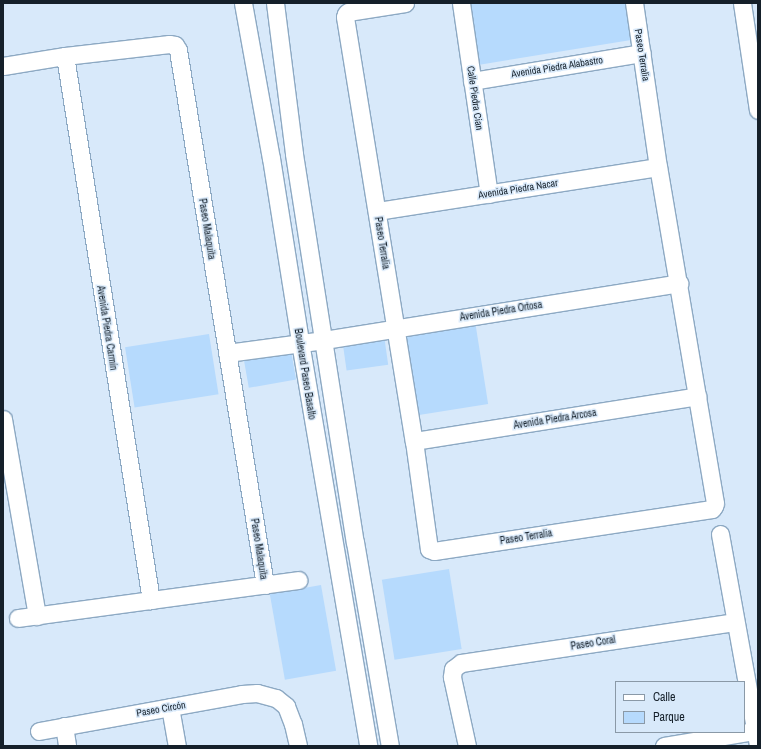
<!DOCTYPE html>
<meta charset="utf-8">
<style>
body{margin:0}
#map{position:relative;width:761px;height:749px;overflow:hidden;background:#d8e9fa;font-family:"Archivo Narrow",sans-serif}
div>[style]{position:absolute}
.green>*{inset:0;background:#b6dafd;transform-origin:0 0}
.roads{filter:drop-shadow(1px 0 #8da9c3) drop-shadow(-1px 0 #8da9c3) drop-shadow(0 1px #8da9c3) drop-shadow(0 -1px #8da9c3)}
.street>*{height:17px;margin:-8.5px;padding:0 8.5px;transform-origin:8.5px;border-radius:8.5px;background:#fff}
span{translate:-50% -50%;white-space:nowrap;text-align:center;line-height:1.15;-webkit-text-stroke:3px #d8e9fa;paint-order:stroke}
.street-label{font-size:10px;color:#15202a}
.frame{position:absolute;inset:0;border:4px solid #15202a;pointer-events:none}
.legend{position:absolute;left:615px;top:681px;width:130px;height:52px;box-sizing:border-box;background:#d8e9fa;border:1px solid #8a99a7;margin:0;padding:5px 7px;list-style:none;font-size:12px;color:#15202a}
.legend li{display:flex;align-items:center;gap:8px;height:20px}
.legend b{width:20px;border:1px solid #8a99a7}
</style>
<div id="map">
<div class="green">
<i style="clip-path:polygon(468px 3px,625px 3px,631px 40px,478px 65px)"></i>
<i style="left:475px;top:321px;width:84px;height:70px;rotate:81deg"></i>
<i style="left:209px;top:334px;width:61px;height:85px;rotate:81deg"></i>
<i style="left:384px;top:335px;width:30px;height:42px;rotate:82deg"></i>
<i style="left:290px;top:345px;width:35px;height:48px;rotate:80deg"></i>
<i style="left:449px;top:569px;width:81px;height:68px;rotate:81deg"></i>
<i style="left:321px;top:585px;width:87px;height:52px;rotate:80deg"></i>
</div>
<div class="roads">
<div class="street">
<i style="left:243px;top:3px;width:158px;rotate:79.8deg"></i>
<i style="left:271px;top:158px;width:186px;rotate:81deg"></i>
<i style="left:300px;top:342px;width:410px;rotate:80.4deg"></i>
<i style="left:275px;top:3px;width:152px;rotate:82.8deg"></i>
<i style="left:294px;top:154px;width:393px;rotate:81.1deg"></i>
<i style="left:355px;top:542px;width:207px;rotate:80.3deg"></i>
<i style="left:405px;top:3px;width:58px;rotate:171deg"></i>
<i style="left:348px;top:12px;width:3px;rotate:135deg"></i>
<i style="left:346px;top:14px;width:3px;rotate:108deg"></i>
<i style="left:345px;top:17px;width:430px;rotate:80.8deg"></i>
<i style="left:414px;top:441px;width:109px;rotate:82.1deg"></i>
<i style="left:429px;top:549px;width:5px;rotate:22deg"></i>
<i style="left:434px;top:551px;width:281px;rotate:-8.6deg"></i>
<i style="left:712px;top:509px;width:4px;rotate:-56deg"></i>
<i style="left:714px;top:506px;width:3px;rotate:-72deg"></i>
<i style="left:715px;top:503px;width:341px;rotate:-99.6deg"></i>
<i style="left:658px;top:167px;width:166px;rotate:-98.3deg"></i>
<i style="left:461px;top:3px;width:193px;rotate:81.7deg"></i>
<i style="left:742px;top:3px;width:108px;rotate:81.5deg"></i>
<i style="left:65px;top:56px;width:551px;rotate:81.02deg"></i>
<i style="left:3px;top:66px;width:63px;rotate:-9.2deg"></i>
<i style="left:65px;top:56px;width:105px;rotate:-6.6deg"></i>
<i style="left:169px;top:44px;width:6px;rotate:9deg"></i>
<i style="left:175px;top:45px;width:6px;rotate:59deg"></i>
<i style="left:178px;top:50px;width:542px;rotate:80.76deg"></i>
<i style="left:472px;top:81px;width:172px;rotate:-9.4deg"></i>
<i style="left:377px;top:211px;width:284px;rotate:-8.9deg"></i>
<i style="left:227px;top:353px;width:98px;rotate:-7.6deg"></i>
<i style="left:324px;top:340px;width:360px;rotate:-9.1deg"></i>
<i style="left:3px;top:419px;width:200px;rotate:80.2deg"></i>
<i style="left:414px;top:441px;width:287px;rotate:-9deg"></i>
<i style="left:720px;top:534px;width:215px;rotate:79.8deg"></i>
<i style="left:18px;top:618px;width:283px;rotate:-7.7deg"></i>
<i style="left:170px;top:707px;width:40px;rotate:80deg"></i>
<i style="left:64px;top:726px;width:20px;rotate:81deg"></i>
<i style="left:39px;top:731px;width:206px;rotate:-10.3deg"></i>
<i style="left:242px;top:694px;width:15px;rotate:-4deg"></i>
<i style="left:257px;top:693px;width:20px;rotate:15deg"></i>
<i style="left:276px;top:698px;width:13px;rotate:39deg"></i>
<i style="left:286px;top:706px;width:19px;rotate:69deg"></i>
<i style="left:293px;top:724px;width:23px;rotate:77deg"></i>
<i style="left:467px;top:746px;width:71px;rotate:-102.3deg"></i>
<i style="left:452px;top:677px;width:8px;rotate:-83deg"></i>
<i style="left:453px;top:669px;width:10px;rotate:-37deg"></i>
<i style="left:461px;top:663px;width:276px;rotate:-8.5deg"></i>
<i style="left:664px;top:746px;width:92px;rotate:-9.4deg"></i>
</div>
</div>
<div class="street-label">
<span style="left:642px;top:55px;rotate:81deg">Paseo Terralia</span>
<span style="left:557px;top:67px;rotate:-9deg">Avenida Piedra Alabastro</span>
<span style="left:475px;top:98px;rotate:82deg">Calle Piedra Cian</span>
<span style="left:518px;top:189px;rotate:-9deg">Avenida Piedra Nacar</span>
<span style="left:207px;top:229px;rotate:81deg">Paseo Malaquita</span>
<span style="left:382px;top:243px;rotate:81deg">Paseo Terralia</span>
<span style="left:501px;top:311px;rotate:-9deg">Avenida Piedra Ortosa</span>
<span style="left:107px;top:328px;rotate:81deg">Avenida Piedra Carmín</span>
<span style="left:305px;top:374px;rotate:81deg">Boulevard Paseo Basalto</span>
<span style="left:555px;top:419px;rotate:-9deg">Avenida Piedra Arcosa</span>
<span style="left:526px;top:537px;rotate:-9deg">Paseo Terralia</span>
<span style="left:259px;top:549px;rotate:81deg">Paseo Malaquita</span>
<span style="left:593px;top:643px;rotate:-9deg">Paseo Coral</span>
<span style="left:161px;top:709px;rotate:-10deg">Paseo Circón</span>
</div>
<div class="frame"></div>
<ul class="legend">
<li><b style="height:5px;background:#fff"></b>Calle</li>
<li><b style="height:11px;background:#b6dafd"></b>Parque</li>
</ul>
</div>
